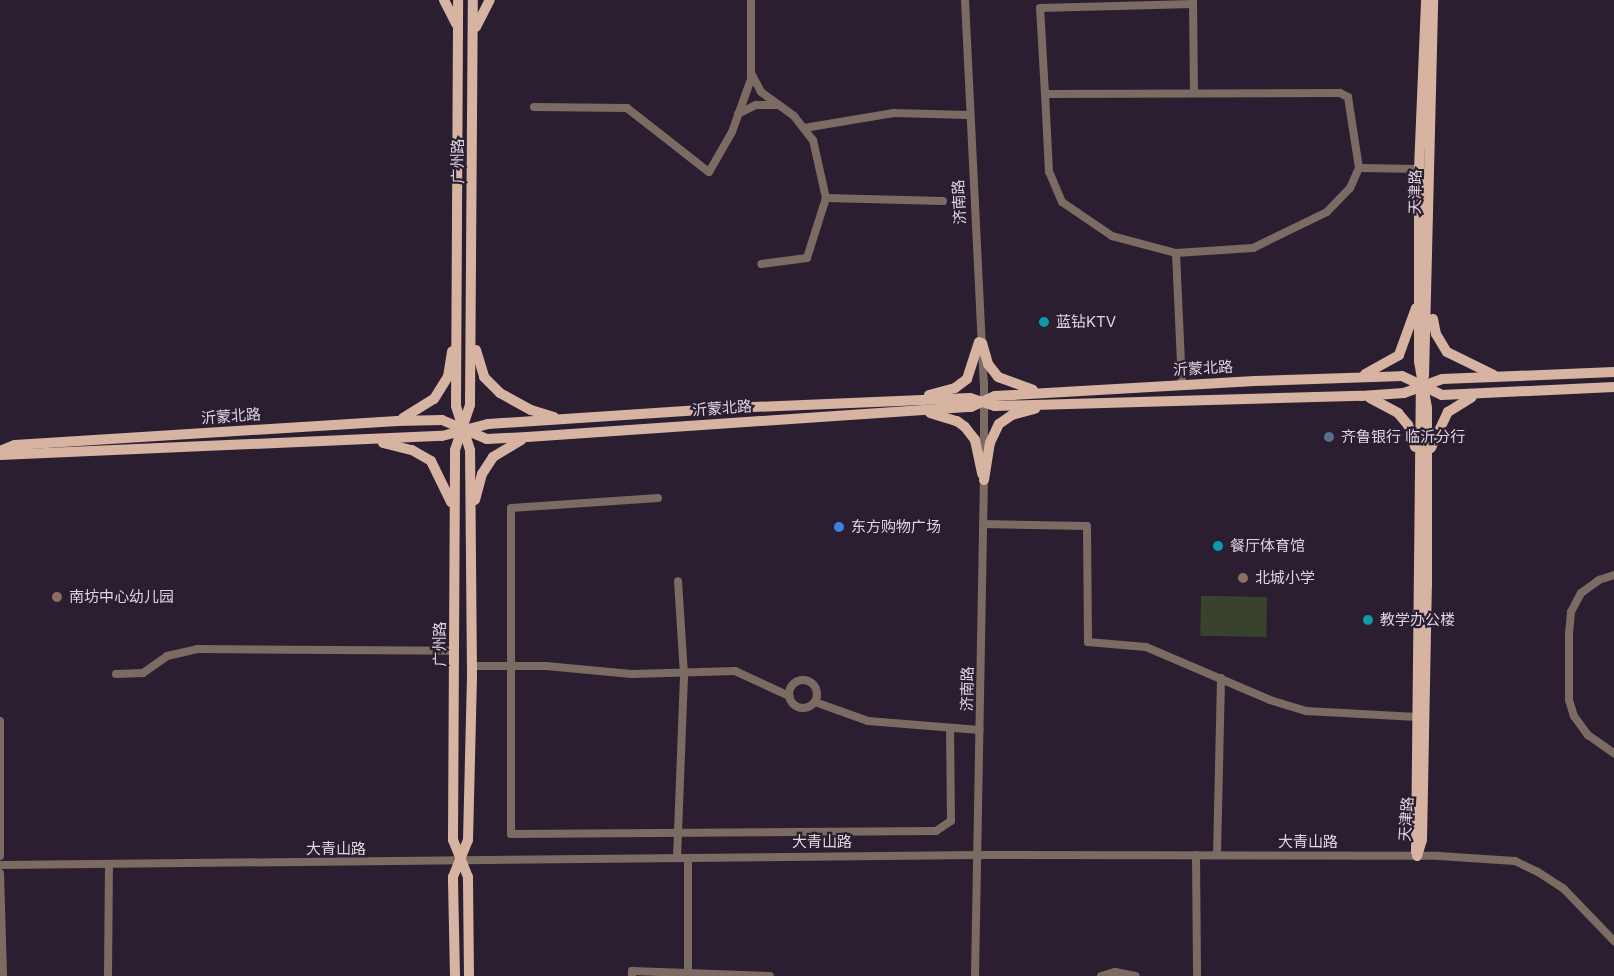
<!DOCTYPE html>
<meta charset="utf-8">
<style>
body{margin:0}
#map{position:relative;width:1614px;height:976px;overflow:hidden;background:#2b1e31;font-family:Inter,"Noto Sans SC",sans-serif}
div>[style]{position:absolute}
.green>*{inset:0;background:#39422d;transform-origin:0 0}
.minor>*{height:8px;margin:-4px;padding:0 4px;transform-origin:4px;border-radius:4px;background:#7c6b62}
.minor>.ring{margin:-4px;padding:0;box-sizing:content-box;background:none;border:8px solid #7c6b62;border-radius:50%}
.major>*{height:10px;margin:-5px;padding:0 5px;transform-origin:5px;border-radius:5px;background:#d7b3a1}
.dots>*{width:16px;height:16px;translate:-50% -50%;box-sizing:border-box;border:3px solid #2b1e31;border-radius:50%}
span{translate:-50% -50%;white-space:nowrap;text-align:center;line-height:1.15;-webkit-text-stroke:4.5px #2b1e31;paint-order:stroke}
.street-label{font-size:15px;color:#ded6e3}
.poi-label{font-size:15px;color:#ded6e3}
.left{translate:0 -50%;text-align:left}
</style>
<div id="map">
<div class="green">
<i style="left:1267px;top:597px;width:40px;height:66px;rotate:91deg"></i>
</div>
<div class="minor">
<i style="left:965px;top:0;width:382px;rotate:87.2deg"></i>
<i style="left:984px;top:382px;width:75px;rotate:90deg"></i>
<i style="left:1193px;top:0;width:91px;rotate:89.4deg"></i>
<i style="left:751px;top:73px;width:21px;rotate:62deg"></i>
<i style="left:761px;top:92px;width:41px;rotate:36deg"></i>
<i style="left:794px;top:116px;width:31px;rotate:52deg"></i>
<i style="left:813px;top:140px;width:59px;rotate:77.4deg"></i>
<i style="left:826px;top:198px;width:63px;rotate:107.6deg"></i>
<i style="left:807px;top:258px;width:46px;rotate:172.6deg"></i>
<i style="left:1045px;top:94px;width:295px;rotate:-0.2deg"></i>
<i style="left:1340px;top:93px;width:9px;rotate:27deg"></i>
<i style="left:1348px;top:97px;width:72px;rotate:81.2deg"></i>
<i style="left:1359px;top:168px;width:22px;rotate:114deg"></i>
<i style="left:1350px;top:188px;width:33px;rotate:134deg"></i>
<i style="left:1327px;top:212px;width:82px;rotate:154.1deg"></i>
<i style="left:1253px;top:248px;width:77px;rotate:176.3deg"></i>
<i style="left:1176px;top:253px;width:66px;rotate:-165.1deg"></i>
<i style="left:1112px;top:236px;width:60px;rotate:-145.8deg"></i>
<i style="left:1062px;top:202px;width:33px;rotate:-113deg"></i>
<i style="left:1049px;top:172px;width:78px;rotate:-92.9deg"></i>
<i style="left:1045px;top:94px;width:86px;rotate:-93.3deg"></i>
<i style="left:1040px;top:8px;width:153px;rotate:-1.5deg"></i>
<i style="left:534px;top:107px;width:93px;rotate:0.6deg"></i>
<i style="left:627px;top:108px;width:104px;rotate:38deg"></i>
<i style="left:709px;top:172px;width:46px;rotate:-60.1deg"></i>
<i style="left:732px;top:132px;width:56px;rotate:-70.3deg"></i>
<i style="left:751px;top:79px;width:79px;rotate:-90deg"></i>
<i style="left:738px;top:114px;width:20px;rotate:-27deg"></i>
<i style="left:756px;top:105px;width:20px"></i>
<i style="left:804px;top:128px;width:91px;rotate:-9.5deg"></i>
<i style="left:894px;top:113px;width:74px;rotate:1.5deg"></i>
<i style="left:1359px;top:168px;width:60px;rotate:1deg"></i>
<i style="left:826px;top:198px;width:117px;rotate:1.5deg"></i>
<i style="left:1176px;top:253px;width:131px;rotate:87.4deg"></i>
<i style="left:658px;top:498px;width:147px;rotate:176.1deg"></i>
<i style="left:511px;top:508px;width:326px;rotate:90deg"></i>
<i style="left:511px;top:834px;width:425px;rotate:-0.4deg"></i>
<i style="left:936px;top:831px;width:18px;rotate:-34deg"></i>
<i style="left:951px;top:821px;width:92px;rotate:-90.6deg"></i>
<i style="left:983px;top:524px;width:104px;rotate:1.1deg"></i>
<i style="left:1087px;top:526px;width:116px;rotate:89.5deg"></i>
<i style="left:1088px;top:642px;width:58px;rotate:4.9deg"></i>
<i style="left:1146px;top:647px;width:135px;rotate:23.1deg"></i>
<i style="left:1270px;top:700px;width:38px;rotate:17deg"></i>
<i style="left:1306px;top:711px;width:111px;rotate:3.1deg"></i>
<i style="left:1614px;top:575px;width:16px;rotate:162deg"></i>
<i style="left:1599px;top:580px;width:22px;rotate:144deg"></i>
<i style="left:1581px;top:593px;width:21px;rotate:118deg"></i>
<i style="left:1571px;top:612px;width:21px;rotate:95deg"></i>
<i style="left:1569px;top:633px;width:67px;rotate:90deg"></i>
<i style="left:1569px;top:700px;width:17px;rotate:73deg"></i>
<i style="left:1574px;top:716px;width:24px;rotate:54deg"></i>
<i style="left:1588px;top:735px;width:32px;rotate:35deg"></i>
<i style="left:471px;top:666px;width:75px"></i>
<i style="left:546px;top:666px;width:86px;rotate:5.3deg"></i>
<i style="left:632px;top:674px;width:103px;rotate:-1.7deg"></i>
<i style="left:735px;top:671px;width:60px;rotate:24.8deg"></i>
<i style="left:116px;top:674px;width:27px;rotate:-2deg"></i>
<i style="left:143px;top:673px;width:29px;rotate:-35deg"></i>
<i style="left:167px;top:656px;width:31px;rotate:-13deg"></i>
<i style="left:197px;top:649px;width:258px;rotate:0.4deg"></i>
<i class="ring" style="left:789px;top:680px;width:20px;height:20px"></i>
<i style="left:815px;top:702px;width:56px;rotate:19.7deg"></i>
<i style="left:868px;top:721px;width:112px;rotate:4.6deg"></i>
<i style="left:0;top:721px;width:135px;rotate:90deg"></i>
<i style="left:1196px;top:855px;width:121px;rotate:89.5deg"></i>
<i style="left:1217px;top:855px;width:177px;rotate:-88.7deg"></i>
<i style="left:677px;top:858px;width:184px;rotate:-87.8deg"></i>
<i style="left:684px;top:674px;width:93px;rotate:-93.7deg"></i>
<i style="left:688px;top:858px;width:117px;rotate:90deg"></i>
<i style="left:0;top:865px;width:978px;rotate:-0.59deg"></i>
<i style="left:978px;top:855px;width:461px;rotate:0.1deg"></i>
<i style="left:1439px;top:856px;width:76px;rotate:3.8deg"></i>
<i style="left:1515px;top:861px;width:25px;rotate:26deg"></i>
<i style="left:1538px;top:872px;width:30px;rotate:33deg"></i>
<i style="left:1563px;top:888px;width:74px;rotate:46.1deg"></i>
<i style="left:0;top:873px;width:103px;rotate:88.3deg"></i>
<i style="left:108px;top:976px;width:112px;rotate:-89.5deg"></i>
<i style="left:632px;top:976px;width:5px;rotate:-90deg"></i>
<i style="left:632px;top:971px;width:138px;rotate:2.1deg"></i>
<i style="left:975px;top:976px;width:500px;rotate:-88.97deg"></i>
<i style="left:1101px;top:976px;width:15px;rotate:-16deg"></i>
<i style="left:1115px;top:972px;width:21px;rotate:11deg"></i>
</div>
<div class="major">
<i style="left:444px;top:0;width:27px;rotate:63deg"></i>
<i style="left:476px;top:27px;width:30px;rotate:-63deg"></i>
<i style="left:1433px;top:319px;width:15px;rotate:79deg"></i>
<i style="left:1436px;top:334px;width:21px;rotate:59deg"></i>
<i style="left:1447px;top:352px;width:52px;rotate:26.1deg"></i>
<i style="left:982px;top:343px;width:22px;rotate:74deg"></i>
<i style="left:988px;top:364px;width:16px;rotate:52deg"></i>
<i style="left:998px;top:377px;width:37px;rotate:20deg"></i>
<i style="left:476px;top:350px;width:28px;rotate:73deg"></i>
<i style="left:484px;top:377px;width:23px;rotate:45deg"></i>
<i style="left:500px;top:393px;width:35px;rotate:29deg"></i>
<i style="left:531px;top:410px;width:24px;rotate:17deg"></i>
<i style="left:1365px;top:374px;width:39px;rotate:-29deg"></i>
<i style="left:1399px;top:355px;width:50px;rotate:-70.1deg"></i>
<i style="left:1424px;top:376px;width:376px;rotate:-88.6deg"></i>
<i style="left:929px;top:395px;width:27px;rotate:-15deg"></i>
<i style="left:955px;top:388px;width:15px;rotate:-37deg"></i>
<i style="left:967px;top:379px;width:39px;rotate:-72deg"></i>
<i style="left:1370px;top:398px;width:32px;rotate:28deg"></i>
<i style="left:1398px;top:413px;width:16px;rotate:50deg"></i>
<i style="left:1408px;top:425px;width:23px;rotate:72deg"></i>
<i style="left:930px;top:413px;width:28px;rotate:17deg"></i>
<i style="left:957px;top:421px;width:10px;rotate:37deg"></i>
<i style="left:965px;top:427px;width:16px;rotate:52deg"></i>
<i style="left:975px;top:440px;width:35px;rotate:78deg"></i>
<i style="left:403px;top:418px;width:36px;rotate:-32deg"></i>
<i style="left:434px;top:399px;width:26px;rotate:-58deg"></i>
<i style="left:448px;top:377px;width:26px;rotate:-81deg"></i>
<i style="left:383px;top:443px;width:30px;rotate:14deg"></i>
<i style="left:412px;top:450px;width:22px;rotate:30deg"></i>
<i style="left:431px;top:461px;width:46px;rotate:64deg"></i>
<i style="left:1431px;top:448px;width:40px;rotate:-65deg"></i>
<i style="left:1448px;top:412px;width:28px;rotate:-32deg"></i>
<i style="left:0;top:451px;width:16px;rotate:-22deg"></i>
<i style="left:15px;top:445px;width:383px;rotate:-3.6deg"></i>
<i style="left:397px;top:421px;width:45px;rotate:-1.3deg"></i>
<i style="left:442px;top:420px;width:49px;rotate:22.9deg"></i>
<i style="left:487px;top:439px;width:40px;rotate:-2.9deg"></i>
<i style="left:527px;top:437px;width:445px;rotate:-3.9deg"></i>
<i style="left:971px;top:407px;width:26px;rotate:-25deg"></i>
<i style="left:995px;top:396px;width:260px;rotate:-3.3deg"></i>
<i style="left:1255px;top:381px;width:147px;rotate:-1.9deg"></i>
<i style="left:1402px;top:376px;width:44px;rotate:25.4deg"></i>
<i style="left:1442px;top:395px;width:172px;rotate:-2.7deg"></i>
<i style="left:0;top:455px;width:442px;rotate:-2.5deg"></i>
<i style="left:442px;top:436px;width:48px;rotate:-14.6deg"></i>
<i style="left:488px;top:424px;width:243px;rotate:-3.8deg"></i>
<i style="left:730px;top:408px;width:240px;rotate:-2.4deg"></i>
<i style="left:970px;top:398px;width:26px;rotate:18deg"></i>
<i style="left:995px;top:406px;width:366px;rotate:-1.6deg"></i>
<i style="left:1361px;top:396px;width:43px;rotate:-4deg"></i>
<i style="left:1404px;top:393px;width:40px;rotate:-20.2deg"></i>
<i style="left:1442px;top:379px;width:172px;rotate:-2.3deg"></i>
<i style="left:984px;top:480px;width:37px;rotate:-81deg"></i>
<i style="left:990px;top:443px;width:21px;rotate:-65deg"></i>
<i style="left:999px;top:424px;width:16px;rotate:-35deg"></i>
<i style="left:1012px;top:415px;width:24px;rotate:-15deg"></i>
<i style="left:475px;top:500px;width:27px;rotate:-75deg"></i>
<i style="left:482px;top:474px;width:20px;rotate:-57deg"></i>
<i style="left:493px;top:457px;width:33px;rotate:-31deg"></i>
<i style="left:1416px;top:852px;width:458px;rotate:-89.4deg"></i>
<i style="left:1417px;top:856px;width:17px;rotate:-73deg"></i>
<i style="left:1422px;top:840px;width:255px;rotate:-88.9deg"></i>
<i style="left:1427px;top:585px;width:177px;rotate:-90deg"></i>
<i style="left:1427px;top:408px;width:48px;rotate:-99.7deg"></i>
<i style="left:1419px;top:361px;width:192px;rotate:-90deg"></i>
<i style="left:1419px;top:169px;width:169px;rotate:-87.6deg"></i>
<i style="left:455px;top:976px;width:99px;rotate:-91.2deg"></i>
<i style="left:453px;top:877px;width:40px;rotate:-68deg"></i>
<i style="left:468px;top:840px;width:165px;rotate:-88.6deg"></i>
<i style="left:472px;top:675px;width:225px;rotate:-90.5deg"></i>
<i style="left:470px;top:450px;width:46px;rotate:-107.7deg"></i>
<i style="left:456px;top:406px;width:406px;rotate:-89.7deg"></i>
<i style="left:469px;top:976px;width:99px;rotate:-90.6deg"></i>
<i style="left:468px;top:877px;width:40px;rotate:-112deg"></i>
<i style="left:453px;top:840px;width:390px;rotate:-89.7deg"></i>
<i style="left:455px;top:450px;width:47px;rotate:-71.6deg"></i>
<i style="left:470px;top:405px;width:405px;rotate:-89.6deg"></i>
</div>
<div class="dots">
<i style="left:1044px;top:322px;background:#0f9aa8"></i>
<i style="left:1329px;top:437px;background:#5c6f8a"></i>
<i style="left:839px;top:527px;background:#3f7fe0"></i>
<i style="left:1218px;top:546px;background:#0f9aa8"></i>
<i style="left:1243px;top:578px;background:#8d6e63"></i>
<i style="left:57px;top:597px;background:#8d6e63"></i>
<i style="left:1368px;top:620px;background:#0f9aa8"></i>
</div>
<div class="street-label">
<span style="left:458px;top:161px;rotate:-90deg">广州路</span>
<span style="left:1415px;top:192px;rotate:-89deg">天津路</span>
<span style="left:959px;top:202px;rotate:-93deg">济南路</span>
<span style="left:1203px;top:368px;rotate:-3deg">沂蒙北路</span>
<span style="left:722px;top:408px;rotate:-4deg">沂蒙北路</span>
<span style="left:231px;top:416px;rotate:-4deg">沂蒙北路</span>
<span style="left:440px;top:644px;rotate:-90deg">广州路</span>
<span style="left:967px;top:689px;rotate:-89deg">济南路</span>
<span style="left:1406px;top:819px;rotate:-86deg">天津路</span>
<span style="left:822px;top:842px">大青山路</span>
<span style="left:1308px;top:842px">大青山路</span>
<span style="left:336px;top:849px">大青山路</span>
</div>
<div class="poi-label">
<span class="left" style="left:1056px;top:322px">蓝钻KTV</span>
<span class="left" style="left:1341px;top:437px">齐鲁银行 临沂分行</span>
<span class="left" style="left:851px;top:527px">东方购物广场</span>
<span class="left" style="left:1230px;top:546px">餐厅体育馆</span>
<span class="left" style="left:1255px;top:578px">北城小学</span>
<span class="left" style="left:69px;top:597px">南坊中心幼儿园</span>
<span class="left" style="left:1380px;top:620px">教学办公楼</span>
</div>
</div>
